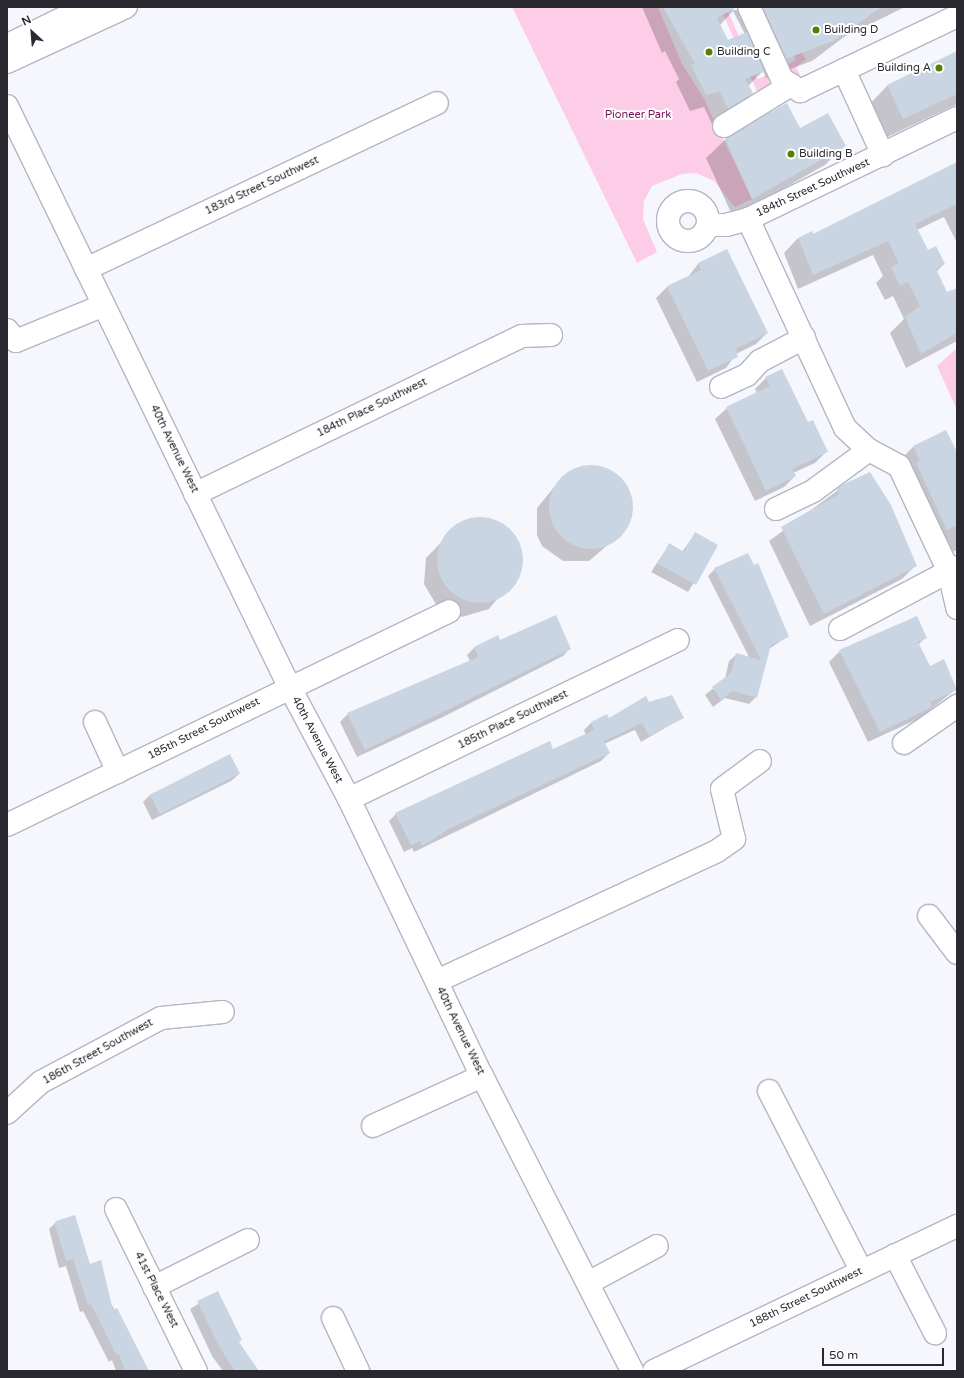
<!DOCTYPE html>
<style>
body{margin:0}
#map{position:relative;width:964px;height:1378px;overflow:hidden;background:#f6f6fd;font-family:"Varela Round",sans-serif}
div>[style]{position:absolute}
.green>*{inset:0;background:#fdcde7}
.shadow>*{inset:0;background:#0003}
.building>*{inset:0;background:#c9d5e3;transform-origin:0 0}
.round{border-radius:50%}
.roads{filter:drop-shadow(1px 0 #b4b5c6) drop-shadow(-1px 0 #b4b5c6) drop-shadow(0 1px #b4b5c6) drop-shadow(0 -1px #b4b5c6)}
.minor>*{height:22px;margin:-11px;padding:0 11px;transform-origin:11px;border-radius:11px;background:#fff}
.minor>.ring{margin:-11px;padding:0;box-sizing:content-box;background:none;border:22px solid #fff;border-radius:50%}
.dots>*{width:11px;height:11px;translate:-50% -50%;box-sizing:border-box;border:2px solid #fff;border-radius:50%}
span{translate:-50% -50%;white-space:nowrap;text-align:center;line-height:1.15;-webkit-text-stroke:4px #fff;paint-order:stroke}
.poi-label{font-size:11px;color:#29292f}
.left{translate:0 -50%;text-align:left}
.right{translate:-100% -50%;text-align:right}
.park-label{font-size:11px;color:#701252}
.street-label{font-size:11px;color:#29292f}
.frame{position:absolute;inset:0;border:8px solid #29292f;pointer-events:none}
.north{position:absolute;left:12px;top:12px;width:40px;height:40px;-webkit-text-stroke:3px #fff;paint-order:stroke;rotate:334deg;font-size:11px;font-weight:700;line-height:16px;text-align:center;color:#29292f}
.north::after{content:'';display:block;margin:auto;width:14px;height:18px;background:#29292f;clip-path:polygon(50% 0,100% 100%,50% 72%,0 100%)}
.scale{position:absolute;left:822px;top:1348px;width:122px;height:18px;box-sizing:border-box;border:2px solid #29292f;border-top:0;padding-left:5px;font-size:12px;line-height:14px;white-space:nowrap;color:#29292f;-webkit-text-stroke:3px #fff;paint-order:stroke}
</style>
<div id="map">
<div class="green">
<i style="clip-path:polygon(512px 7px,658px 7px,682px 64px,703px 97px,752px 199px,735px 207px,714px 181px,696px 173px,682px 174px,652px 186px,644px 201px,643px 219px,657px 252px,637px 263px)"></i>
<i style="clip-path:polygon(720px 7px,725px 7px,731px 18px,757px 79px,768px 75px,771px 79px,771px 84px,759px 96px)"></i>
<i style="clip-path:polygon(777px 17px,806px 59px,796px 67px,801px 77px,794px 78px,785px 66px,796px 60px,783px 29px,779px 25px,769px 28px,767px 24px)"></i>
<i style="clip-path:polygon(957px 348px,957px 410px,937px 366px)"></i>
</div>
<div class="shadow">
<i style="clip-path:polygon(evenodd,642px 7px,736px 10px,905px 7px,844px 37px,812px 61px,766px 78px,763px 71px,748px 86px,752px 93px,736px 109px,712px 124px,704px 107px,690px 111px,676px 82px,679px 79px,665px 51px,662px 53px,642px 7px,733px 11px,745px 34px,728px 42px,720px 25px,733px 11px)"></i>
<i style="clip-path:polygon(957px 52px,957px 104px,881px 140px,866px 108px,887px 86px)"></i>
<i style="clip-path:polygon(800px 129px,844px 146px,825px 165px,733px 217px,706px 158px,726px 139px)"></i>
<i style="clip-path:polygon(957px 164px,957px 243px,944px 217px,917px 230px,927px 251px,944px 264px,936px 272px,947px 294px,957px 289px,957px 341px,906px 368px,890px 333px,904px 319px,893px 296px,885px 300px,876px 283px,883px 276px,873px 255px,798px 289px,784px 253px,798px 238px,813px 235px)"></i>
<i style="clip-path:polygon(727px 250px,767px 333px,756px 344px,736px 354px,726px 368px,697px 382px,656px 298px,667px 287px,688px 277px,698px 264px)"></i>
<i style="clip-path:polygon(766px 378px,826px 452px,815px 463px,793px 473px,795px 476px,784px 487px,755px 501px,715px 419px,727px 408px,757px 393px,755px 389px)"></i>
<i style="clip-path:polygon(946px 431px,957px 456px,957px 550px,944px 556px,898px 462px,913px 447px)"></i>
<i style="clip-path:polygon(583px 466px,610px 470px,629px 490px,631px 517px,625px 530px,589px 561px,563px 561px,542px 546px,537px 535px,537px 508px,559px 481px)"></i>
<i style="clip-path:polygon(845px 485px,915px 566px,902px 579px,810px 626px,769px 541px)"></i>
<i style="clip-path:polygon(486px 518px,510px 530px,518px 542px,521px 570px,489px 609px,462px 617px,437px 606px,424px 584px,426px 558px,460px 523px)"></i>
<i style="clip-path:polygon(695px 534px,717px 546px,688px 592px,651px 572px,669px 545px,682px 552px)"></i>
<i style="clip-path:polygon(715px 569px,788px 636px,769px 649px,756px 697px,749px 704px,725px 698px,713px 707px,705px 695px,725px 679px,729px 661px,737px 654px,749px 657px,708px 576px)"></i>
<i style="clip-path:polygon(497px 637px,500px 642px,570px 648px,563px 656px,443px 717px,357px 757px,340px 722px,348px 714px,470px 661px,467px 655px,474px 648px)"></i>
<i style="clip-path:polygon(926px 637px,918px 645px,929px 667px,956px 689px,920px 718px,868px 742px,829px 662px,840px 651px)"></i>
<i style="clip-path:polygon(649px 703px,682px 718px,641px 742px,635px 730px,626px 734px,604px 744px,609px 753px,601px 761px,414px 852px,412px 848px,404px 852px,389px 821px,396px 814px,553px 751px,586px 735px,584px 730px,591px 723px,609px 720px)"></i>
<i style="clip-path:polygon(239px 774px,231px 781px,152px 820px,143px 802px,150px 795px)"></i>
<i style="clip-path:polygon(56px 1222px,90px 1265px,148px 1371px,116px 1371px,112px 1360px,109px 1362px,83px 1311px,80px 1312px,66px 1266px,59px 1268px,49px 1229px)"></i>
<i style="clip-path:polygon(218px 1292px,238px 1343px,257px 1371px,223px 1371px,212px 1356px,190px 1309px)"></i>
</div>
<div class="building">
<i style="clip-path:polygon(663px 7px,737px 7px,717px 18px,728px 40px,747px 32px,764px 71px,745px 79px,753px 93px,728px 109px,720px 92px,706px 95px,691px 65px,695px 64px)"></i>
<i style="clip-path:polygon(763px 7px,882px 7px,833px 41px,786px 59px)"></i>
<i style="clip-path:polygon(957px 51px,957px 94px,903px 119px,887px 85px)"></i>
<i style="clip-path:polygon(787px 103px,800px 128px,828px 113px,846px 146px,752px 199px,725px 138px)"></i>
<i style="clip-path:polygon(957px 162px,957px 204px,915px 224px,928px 250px,936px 246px,945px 264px,936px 269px,947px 292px,957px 288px,957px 333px,921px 354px,905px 317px,920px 306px,908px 282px,900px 286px,891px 267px,899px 263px,888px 241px,813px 275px,798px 238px,812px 231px,813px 234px)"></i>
<i style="clip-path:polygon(727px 249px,768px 333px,735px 349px,738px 357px,708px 371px,667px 286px,701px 270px,698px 263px)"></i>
<i style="clip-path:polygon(782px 369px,808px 422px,813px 420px,828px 452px,792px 469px,796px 476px,766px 491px,726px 407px,770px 386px,765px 377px)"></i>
<i style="clip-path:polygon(946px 430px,957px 452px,957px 525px,947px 530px,916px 463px,920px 461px,913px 446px)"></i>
<i class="round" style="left:549px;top:465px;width:84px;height:84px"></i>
<i style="clip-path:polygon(870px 472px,891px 505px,917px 566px,824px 614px,781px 527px,839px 494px,837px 489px,844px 484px)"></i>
<i class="round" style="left:437px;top:517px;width:86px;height:86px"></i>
<i style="clip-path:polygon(695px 532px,718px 545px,696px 585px,658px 564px,669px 543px,684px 552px)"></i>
<i style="clip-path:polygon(748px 553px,754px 565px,758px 563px,789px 637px,771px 645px,757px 698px,733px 691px,721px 700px,712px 687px,731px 673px,736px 653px,761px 660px,714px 568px)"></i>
<i style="clip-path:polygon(556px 615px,571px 649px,365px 750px,347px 713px,478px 657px,474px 647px,498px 635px,500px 640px)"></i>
<i style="clip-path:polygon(917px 616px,927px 638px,918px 642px,930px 666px,944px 659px,957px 690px,930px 702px,932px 707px,880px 732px,839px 650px)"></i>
<i style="clip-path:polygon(672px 695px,684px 718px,649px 736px,642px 723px,634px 727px,604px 741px,610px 753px,449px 829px,422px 846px,420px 841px,411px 845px,395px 813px,550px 741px,553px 749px,594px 730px,591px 722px,607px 714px,609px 718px,646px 696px,649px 702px)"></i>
<i style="left:230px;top:754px;width:22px;height:90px;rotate:63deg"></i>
<i style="clip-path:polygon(75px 1215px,90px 1264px,101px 1260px,113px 1310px,117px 1308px,149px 1371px,125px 1371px,119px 1354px,116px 1355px,91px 1304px,88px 1305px,73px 1259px,66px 1261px,55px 1225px,56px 1221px)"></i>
<i style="clip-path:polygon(218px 1291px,242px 1340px,239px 1342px,259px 1371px,235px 1371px,220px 1348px,197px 1301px)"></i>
</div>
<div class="roads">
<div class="minor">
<i style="left:749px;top:7px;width:79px;rotate:65.4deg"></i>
<i style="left:782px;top:79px;width:22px;rotate:34deg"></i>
<i style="left:800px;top:91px;width:174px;rotate:-25.5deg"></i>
<i style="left:8px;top:45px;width:87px;rotate:-26deg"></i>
<i style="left:7px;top:62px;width:131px;rotate:-24.8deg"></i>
<i style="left:844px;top:70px;width:94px;rotate:65.4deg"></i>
<i style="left:7px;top:106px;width:645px;rotate:64.07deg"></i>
<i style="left:289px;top:686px;width:128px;rotate:62deg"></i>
<i style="left:349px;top:799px;width:307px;rotate:64.4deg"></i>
<i style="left:482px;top:1076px;width:331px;rotate:63deg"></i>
<i style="left:724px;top:126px;width:79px;rotate:-31.5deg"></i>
<i class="ring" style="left:668px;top:201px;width:18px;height:18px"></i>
<i style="left:748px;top:219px;width:230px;rotate:65.1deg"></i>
<i style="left:845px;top:428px;width:33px;rotate:43deg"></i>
<i style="left:869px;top:450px;width:34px;rotate:28deg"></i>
<i style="left:899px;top:466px;width:117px;rotate:64.7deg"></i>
<i style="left:949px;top:572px;width:37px;rotate:77deg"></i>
<i style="left:708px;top:225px;width:18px"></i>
<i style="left:726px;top:225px;width:23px;rotate:-15deg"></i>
<i style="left:748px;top:219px;width:232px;rotate:-25.8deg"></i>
<i style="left:86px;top:269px;width:388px;rotate:-25.3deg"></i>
<i style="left:7px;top:330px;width:14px;rotate:51deg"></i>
<i style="left:16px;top:341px;width:95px;rotate:-22.2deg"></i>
<i style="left:721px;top:387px;width:29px;rotate:-25deg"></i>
<i style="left:747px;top:375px;width:19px;rotate:-47deg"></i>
<i style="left:760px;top:361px;width:50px;rotate:-27.6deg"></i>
<i style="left:195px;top:494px;width:363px;rotate:-25.8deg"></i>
<i style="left:522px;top:336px;width:29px;rotate:-2deg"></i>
<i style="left:776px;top:509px;width:41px;rotate:-25.9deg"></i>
<i style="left:813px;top:491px;width:69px;rotate:-36.2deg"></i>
<i style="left:840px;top:629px;width:132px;rotate:-27.9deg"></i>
<i style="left:95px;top:722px;width:55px;rotate:65.3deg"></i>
<i style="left:904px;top:743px;width:65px;rotate:-34.9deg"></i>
<i style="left:349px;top:799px;width:365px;rotate:-25.8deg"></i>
<i style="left:7px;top:825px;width:491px;rotate:-25.8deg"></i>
<i style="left:929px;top:916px;width:46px;rotate:52.9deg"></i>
<i style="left:437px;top:981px;width:309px;rotate:-24.9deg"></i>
<i style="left:717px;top:851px;width:21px;rotate:-35deg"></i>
<i style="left:734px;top:839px;width:51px;rotate:-103.5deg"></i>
<i style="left:722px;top:789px;width:47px;rotate:-36.4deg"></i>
<i style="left:769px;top:1091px;width:203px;rotate:62.8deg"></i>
<i style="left:7px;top:1113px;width:46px;rotate:-42.4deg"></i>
<i style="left:41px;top:1082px;width:136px;rotate:-28.1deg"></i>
<i style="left:161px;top:1018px;width:62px;rotate:-5.5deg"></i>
<i style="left:373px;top:1126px;width:120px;rotate:-24.6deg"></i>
<i style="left:116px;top:1209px;width:181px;rotate:63.7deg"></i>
<i style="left:895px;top:1255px;width:88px;rotate:62.9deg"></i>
<i style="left:588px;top:1283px;width:78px;rotate:-28.2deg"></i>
<i style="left:154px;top:1287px;width:105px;rotate:-26.6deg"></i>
<i style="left:333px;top:1318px;width:59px;rotate:64.7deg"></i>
<i style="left:654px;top:1371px;width:336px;rotate:-25.6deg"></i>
</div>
</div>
<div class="dots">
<i style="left:816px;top:30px;background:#558005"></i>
<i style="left:709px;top:52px;background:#558005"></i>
<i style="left:939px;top:68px;background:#558005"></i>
<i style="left:791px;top:154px;background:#558005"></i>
</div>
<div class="poi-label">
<span class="left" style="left:824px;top:30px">Building D</span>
<span class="left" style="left:717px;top:52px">Building C</span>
<span class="right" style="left:931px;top:68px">Building A</span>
<span class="left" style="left:799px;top:154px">Building B</span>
</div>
<div class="park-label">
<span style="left:638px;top:115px">Pioneer Park</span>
</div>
<div class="street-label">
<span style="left:262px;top:186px;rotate:-25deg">183rd Street Southwest</span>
<span style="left:813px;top:188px;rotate:-25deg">184th Street Southwest</span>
<span style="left:372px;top:408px;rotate:-26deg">184th Place Southwest</span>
<span style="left:174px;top:449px;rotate:64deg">40th Avenue West</span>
<span style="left:513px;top:720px;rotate:-26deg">185th Place Southwest</span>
<span style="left:204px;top:729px;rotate:-27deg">185th Street Southwest</span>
<span style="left:317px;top:740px;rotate:62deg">40th Avenue West</span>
<span style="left:460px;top:1031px;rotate:64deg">40th Avenue West</span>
<span style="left:98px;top:1052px;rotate:-29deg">186th Street Southwest</span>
<span style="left:156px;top:1290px;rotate:63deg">41st Place West</span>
<span style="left:806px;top:1298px;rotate:-26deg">188th Street Southwest</span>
</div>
<div class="frame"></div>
<div class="north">N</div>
<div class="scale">50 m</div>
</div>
